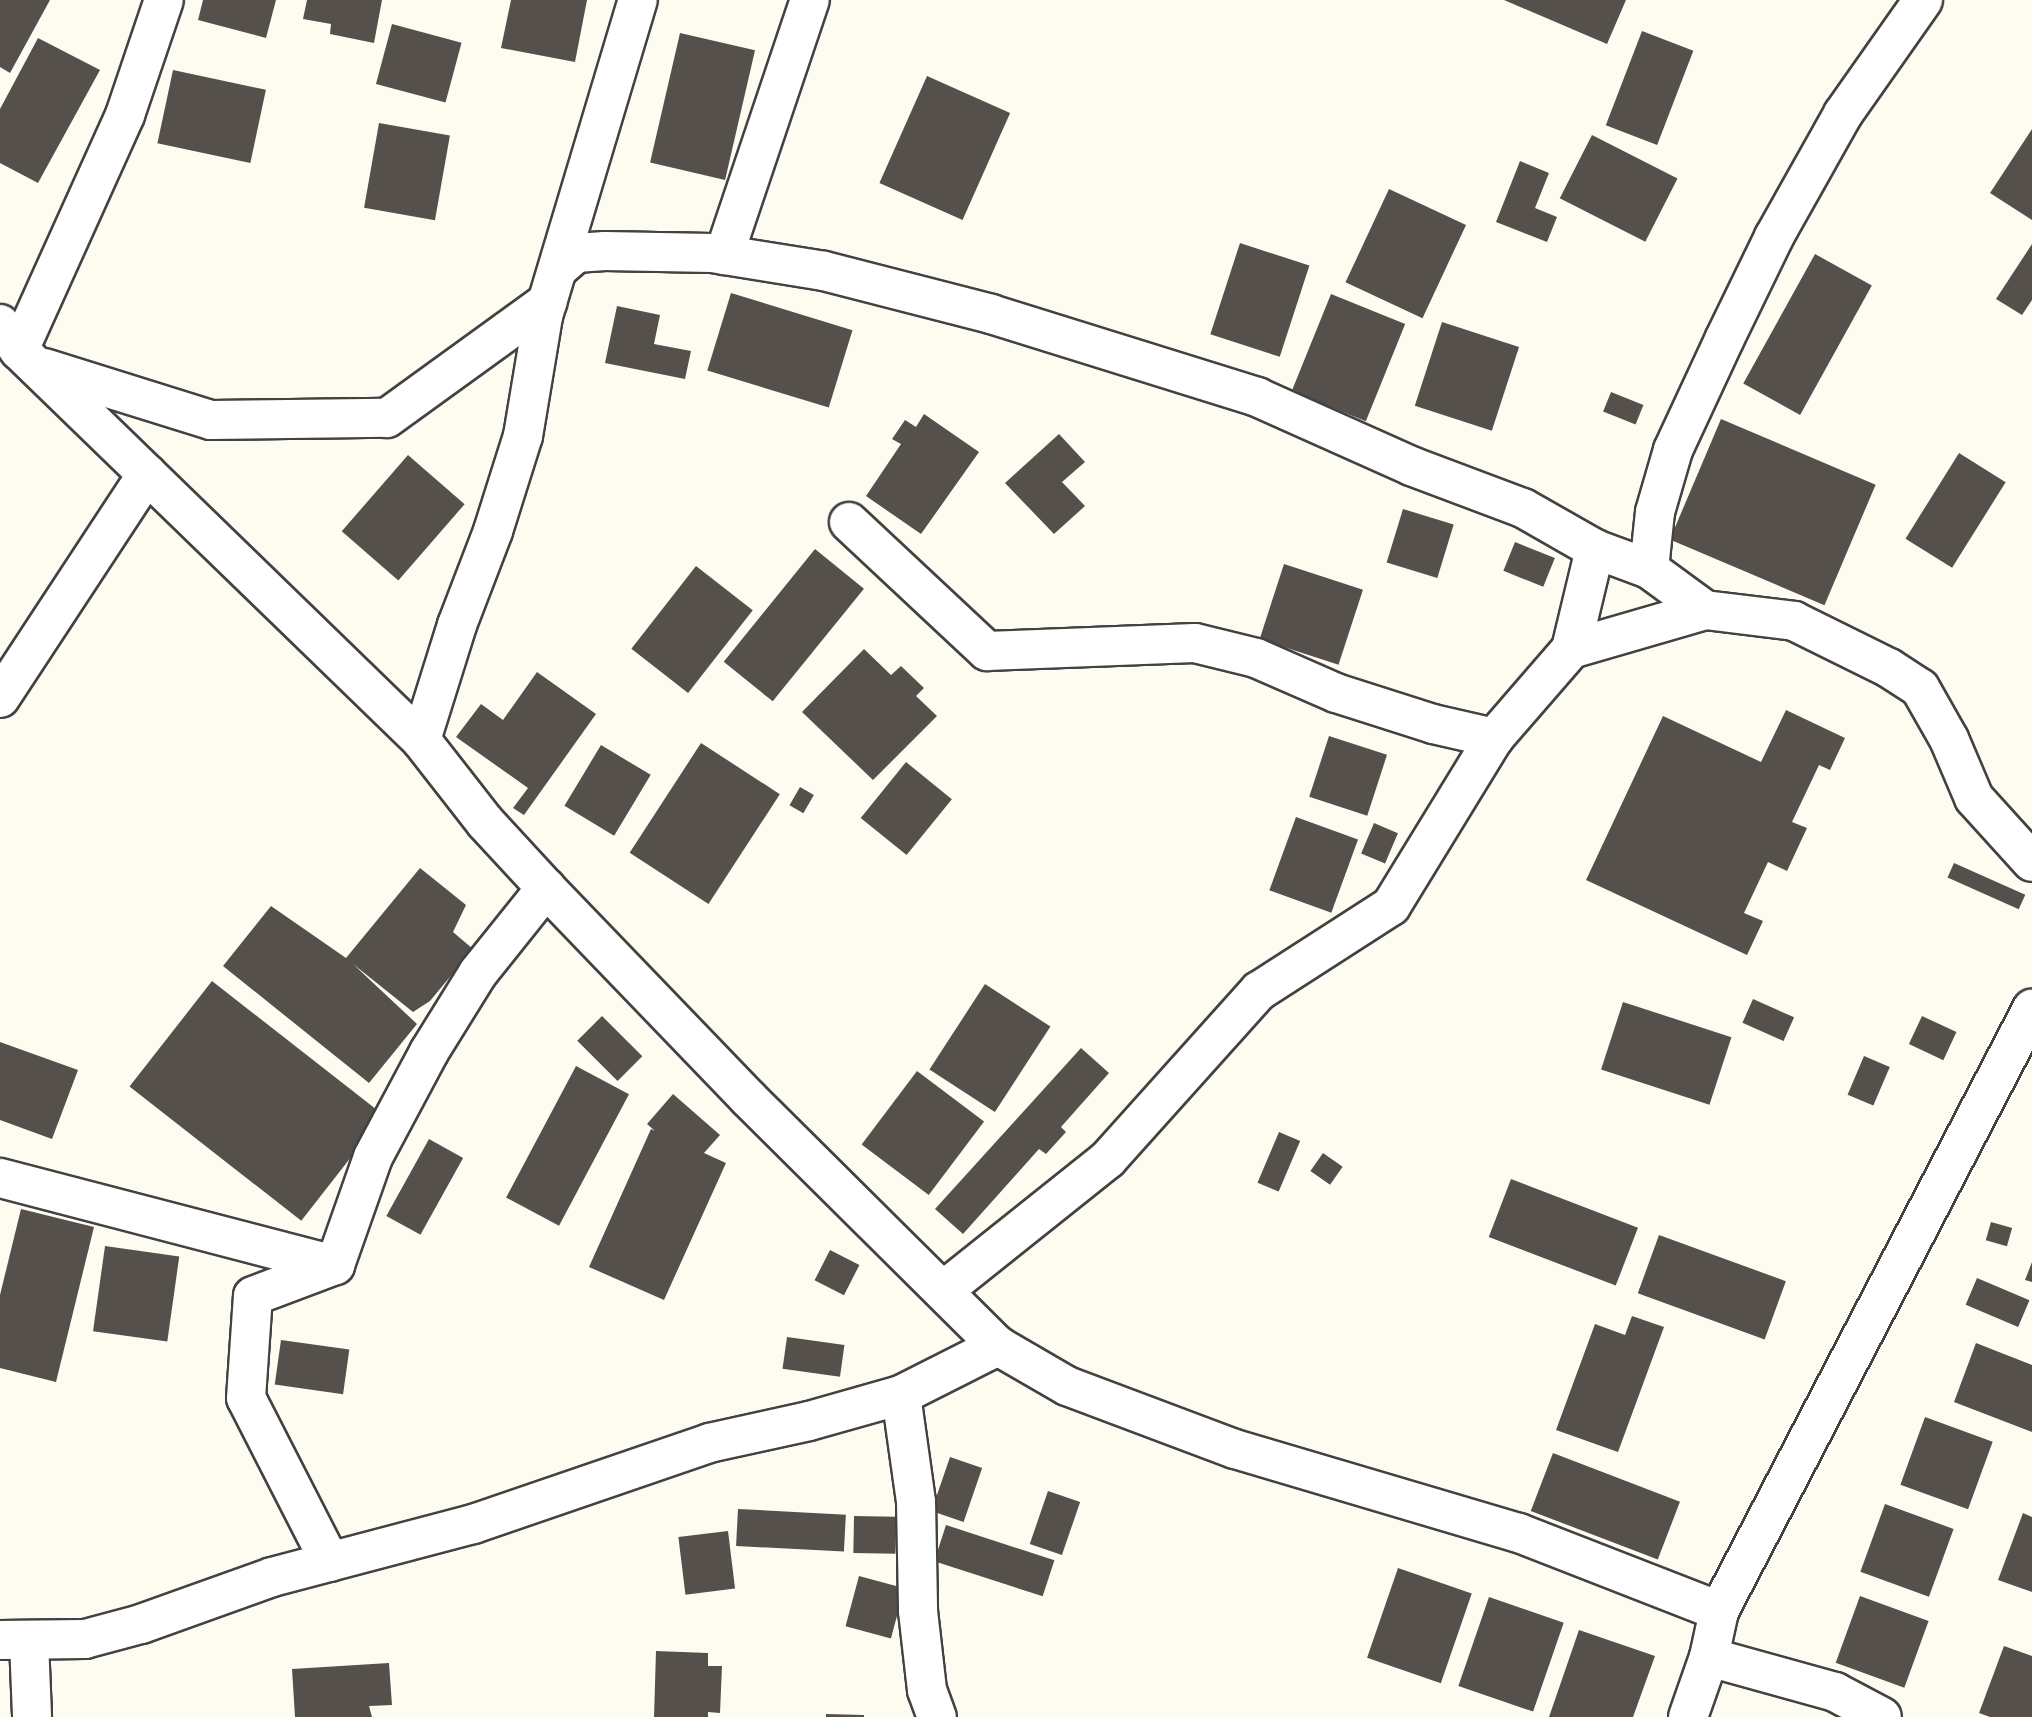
<!DOCTYPE html>
<style>
body{margin:0}
#map{position:relative;width:2032px;height:1717px;overflow:hidden;background:#fefcf1;font-family:Georgia,serif}
div>[style]{position:absolute}
.building>*{inset:0;background:#56504c;transform-origin:0 0}
.roads{filter:drop-shadow(2px 0 #424242) drop-shadow(-2px 0 #424242) drop-shadow(0 2px #424242) drop-shadow(0 -2px #424242)}
.minor>*{height:38px;margin:-19px;padding:0 19px;transform-origin:19px;border-radius:19px;background:#fff}
span{translate:-50% -50%;white-space:nowrap;text-align:center;line-height:1.15;-webkit-text-stroke:7px #fff;paint-order:stroke}
</style>
<div id="map">
<div class="building">
<i style="clip-path:polygon(0 0,50px 0,10px 73px,0 67px)"></i>
<i style="clip-path:polygon(203px 0,276px 0,266px 38px,198px 20px)"></i>
<i style="clip-path:polygon(307px 0,382px 0,374px 43px,330px 34px,331px 24px,303px 19px)"></i>
<i style="clip-path:polygon(511px 0,587px 0,575px 62px,501px 48px)"></i>
<i style="clip-path:polygon(1504px 0,1626px 0,1607px 44px)"></i>
<i style="left:392px;top:24px;width:72px;height:62px;rotate:15deg"></i>
<i style="left:1642px;top:31px;width:55px;height:101px;rotate:21deg"></i>
<i style="left:680px;top:33px;width:77px;height:133px;rotate:13deg"></i>
<i style="clip-path:polygon(38px 38px,100px 70px,38px 183px,0 163px,0 109px)"></i>
<i style="left:173px;top:70px;width:95px;height:75px;rotate:12deg"></i>
<i style="left:927px;top:76px;width:91px;height:117px;rotate:24deg"></i>
<i style="left:379px;top:123px;width:72px;height:86px;rotate:10deg"></i>
<i style="clip-path:polygon(2032px 129px,2032px 220px,1990px 193px)"></i>
<i style="left:1592px;top:135px;width:96px;height:71px;rotate:27deg"></i>
<i style="clip-path:polygon(1520px 161px,1549px 173px,1535px 208px,1557px 217px,1547px 242px,1496px 222px)"></i>
<i style="left:1389px;top:189px;width:85px;height:103px;rotate:25deg"></i>
<i style="left:1240px;top:243px;width:73px;height:96px;rotate:18deg"></i>
<i style="clip-path:polygon(2032px 244px,2032px 300px,2022px 315px,1996px 299px)"></i>
<i style="left:1815px;top:254px;width:65px;height:148px;rotate:29deg"></i>
<i style="left:731px;top:293px;width:127px;height:81px;rotate:17deg"></i>
<i style="left:1331px;top:294px;width:80px;height:105px;rotate:22deg"></i>
<i style="clip-path:polygon(617px 306px,660px 315px,654px 344px,691px 351px,685px 379px,605px 363px)"></i>
<i style="left:1442px;top:322px;width:81px;height:88px;rotate:18deg"></i>
<i style="left:1611px;top:392px;width:35px;height:21px;rotate:22deg"></i>
<i style="clip-path:polygon(924px 414px,979px 452px,921px 534px,866px 496px,901px 444px,892px 439px,905px 420px,916px 427px)"></i>
<i style="left:1721px;top:419px;width:168px;height:131px;rotate:23deg"></i>
<i style="clip-path:polygon(1059px 434px,1085px 462px,1062px 482px,1085px 506px,1054px 534px,1005px 483px)"></i>
<i style="left:1959px;top:453px;width:55px;height:101px;rotate:32deg"></i>
<i style="left:408px;top:455px;width:75px;height:101px;rotate:41deg"></i>
<i style="left:1403px;top:509px;width:53px;height:56px;rotate:17deg"></i>
<i style="left:1515px;top:542px;width:43px;height:31px;rotate:22deg"></i>
<i style="left:815px;top:549px;width:63px;height:145px;rotate:39deg"></i>
<i style="left:1284px;top:564px;width:83px;height:79px;rotate:18deg"></i>
<i style="left:696px;top:566px;width:72px;height:105px;rotate:38deg"></i>
<i style="clip-path:polygon(864px 649px,891px 675px,901px 666px,924px 688px,916px 696px,937px 716px,873px 780px,802px 712px)"></i>
<i style="clip-path:polygon(537px 672px,596px 714px,524px 815px,513px 808px,528px 788px,456px 737px,481px 704px,503px 720px)"></i>
<i style="clip-path:polygon(1786px 710px,1845px 738px,1830px 770px,1819px 765px,1792px 822px,1807px 828px,1787px 871px,1768px 862px,1744px 913px,1763px 921px,1747px 955px,1586px 880px,1663px 716px,1761px 762px)"></i>
<i style="left:1329px;top:736px;width:61px;height:64px;rotate:18deg"></i>
<i style="left:701px;top:743px;width:94px;height:131px;rotate:33deg"></i>
<i style="left:601px;top:745px;width:58px;height:71px;rotate:31deg"></i>
<i style="left:906px;top:762px;width:59px;height:72px;rotate:39deg"></i>
<i style="left:800px;top:787px;width:16px;height:21px;rotate:30deg"></i>
<i style="left:1296px;top:817px;width:66px;height:78px;rotate:20deg"></i>
<i style="left:1374px;top:823px;width:26px;height:33px;rotate:23deg"></i>
<i style="left:1954px;top:863px;width:78px;height:16px;rotate:24deg"></i>
<i style="clip-path:polygon(420px 868px,466px 905px,453px 932px,473px 949px,430px 1001px,413px 1012px,353px 964px,417px 1024px,369px 1083px,223px 966px,271px 906px,346px 958px)"></i>
<i style="left:212px;top:981px;width:218px;height:134px;rotate:38deg"></i>
<i style="left:985px;top:984px;width:78px;height:102px;rotate:33deg"></i>
<i style="left:1753px;top:999px;width:45px;height:26px;rotate:24deg"></i>
<i style="left:1623px;top:1002px;width:114px;height:71px;rotate:18deg"></i>
<i style="left:602px;top:1016px;width:57px;height:35px;rotate:45deg"></i>
<i style="left:1922px;top:1016px;width:38px;height:31px;rotate:25deg"></i>
<i style="clip-path:polygon(0 1042px,78px 1070px,52px 1139px,0 1120px)"></i>
<i style="clip-path:polygon(1081px 1048px,1109px 1073px,1061px 1127px,1066px 1132px,1046px 1154px,1039px 1149px,963px 1234px,935px 1209px)"></i>
<i style="left:1864px;top:1056px;width:28px;height:42px;rotate:23deg"></i>
<i style="left:576px;top:1066px;width:60px;height:149px;rotate:28deg"></i>
<i style="left:917px;top:1071px;width:84px;height:92px;rotate:37deg"></i>
<i style="clip-path:polygon(673px 1094px,720px 1135px,704px 1153px,726px 1163px,664px 1300px,589px 1267px,651px 1129px,655px 1131px,647px 1124px)"></i>
<i style="left:1279px;top:1132px;width:23px;height:55px;rotate:23deg"></i>
<i style="left:429px;top:1139px;width:39px;height:88px;rotate:29deg"></i>
<i style="left:1323px;top:1153px;width:24px;height:22px;rotate:35deg"></i>
<i style="left:1511px;top:1179px;width:136px;height:62px;rotate:21deg"></i>
<i style="clip-path:polygon(21px 1209px,94px 1227px,56px 1382px,0 1368px,0 1295px)"></i>
<i style="left:1991px;top:1222px;width:22px;height:19px;rotate:16deg"></i>
<i style="left:1659px;top:1235px;width:135px;height:62px;rotate:20deg"></i>
<i style="left:105px;top:1246px;width:75px;height:86px;rotate:8deg"></i>
<i style="left:830px;top:1250px;width:33px;height:34px;rotate:27deg"></i>
<i style="clip-path:polygon(2032px 1262px,2032px 1282px,2025px 1280px)"></i>
<i style="left:1977px;top:1278px;width:57px;height:29px;rotate:23deg"></i>
<i style="clip-path:polygon(1632px 1316px,1664px 1327px,1618px 1452px,1556px 1430px,1595px 1324px,1625px 1335px)"></i>
<i style="left:787px;top:1337px;width:58px;height:32px;rotate:8deg"></i>
<i style="left:281px;top:1340px;width:69px;height:45px;rotate:8deg"></i>
<i style="clip-path:polygon(1976px 1343px,2032px 1365px,2032px 1432px,1954px 1402px)"></i>
<i style="left:1925px;top:1417px;width:72px;height:72px;rotate:20deg"></i>
<i style="left:1553px;top:1453px;width:136px;height:62px;rotate:21deg"></i>
<i style="left:950px;top:1457px;width:34px;height:57px;rotate:19deg"></i>
<i style="left:1048px;top:1491px;width:34px;height:56px;rotate:19deg"></i>
<i style="left:1885px;top:1504px;width:73px;height:72px;rotate:20deg"></i>
<i style="left:738px;top:1509px;width:108px;height:37px;rotate:3deg"></i>
<i style="clip-path:polygon(2023px 1513px,2032px 1517px,2032px 1592px,1998px 1580px)"></i>
<i style="left:854px;top:1516px;width:42px;height:37px;rotate:1deg"></i>
<i style="left:946px;top:1525px;width:114px;height:38px;rotate:18deg"></i>
<i style="left:728px;top:1531px;width:58px;height:50px;rotate:83deg"></i>
<i style="left:1398px;top:1568px;width:78px;height:95px;rotate:19deg"></i>
<i style="left:859px;top:1576px;width:47px;height:52px;rotate:15deg"></i>
<i style="left:1860px;top:1596px;width:73px;height:71px;rotate:20deg"></i>
<i style="left:1489px;top:1597px;width:79px;height:94px;rotate:19deg"></i>
<i style="clip-path:polygon(1579px 1630px,1655px 1656px,1633px 1717px,1549px 1717px)"></i>
<i style="clip-path:polygon(2004px 1646px,2032px 1656px,2032px 1717px,1990px 1717px,1979px 1713px)"></i>
<i style="clip-path:polygon(656px 1651px,708px 1653px,708px 1666px,722px 1666px,720px 1713px,708px 1712px,708px 1717px,654px 1717px)"></i>
<i style="clip-path:polygon(389px 1663px,392px 1705px,369px 1706px,372px 1717px,295px 1717px,292px 1669px)"></i>
<i style="clip-path:polygon(826px 1714px,864px 1715px,864px 1717px,826px 1717px)"></i>
</div>
<div class="roads">
<div class="minor">
<i style="left:724px;top:255px;width:269px;rotate:-71.4deg"></i>
<i style="left:559px;top:268px;width:23px;rotate:-41deg"></i>
<i style="left:576px;top:253px;width:29px;rotate:-4deg"></i>
<i style="left:605px;top:251px;width:107px;rotate:1.1deg"></i>
<i style="left:712px;top:253px;width:113px;rotate:9.1deg"></i>
<i style="left:824px;top:271px;width:172px;rotate:14.4deg"></i>
<i style="left:991px;top:314px;width:279px;rotate:17.3deg"></i>
<i style="left:1257px;top:397px;width:169px;rotate:24.1deg"></i>
<i style="left:1411px;top:466px;width:120px;rotate:20.6deg"></i>
<i style="left:1523px;top:508px;width:83px;rotate:29.7deg"></i>
<i style="left:1595px;top:549px;width:58px;rotate:20.3deg"></i>
<i style="left:1649px;top:569px;width:69px;rotate:36.2deg"></i>
<i style="left:0;top:324px;width:32px;rotate:54deg"></i>
<i style="left:19px;top:350px;width:560px;rotate:44.13deg"></i>
<i style="left:421px;top:740px;width:104px;rotate:52deg"></i>
<i style="left:485px;top:822px;width:90px;rotate:47.3deg"></i>
<i style="left:546px;top:888px;width:291px;rotate:46.1deg"></i>
<i style="left:748px;top:1098px;width:352px;rotate:44.8deg"></i>
<i style="left:998px;top:1346px;width:80px;rotate:30.1deg"></i>
<i style="left:1067px;top:1386px;width:179px;rotate:20.6deg"></i>
<i style="left:1235px;top:1449px;width:296px;rotate:16.5deg"></i>
<i style="left:1519px;top:1533px;width:215px;rotate:21.3deg"></i>
<i style="left:19px;top:350px;width:258px;rotate:-65.7deg"></i>
<i style="left:125px;top:115px;width:121px;rotate:-71.3deg"></i>
<i style="left:44px;top:368px;width:175px;rotate:17.3deg"></i>
<i style="left:211px;top:420px;width:176px;rotate:-0.7deg"></i>
<i style="left:387px;top:418px;width:198px;rotate:-35.9deg"></i>
<i style="left:849px;top:522px;width:189px;rotate:43.1deg"></i>
<i style="left:987px;top:651px;width:208px;rotate:-2.2deg"></i>
<i style="left:1195px;top:643px;width:63px;rotate:13.8deg"></i>
<i style="left:1256px;top:658px;width:87px;rotate:23.6deg"></i>
<i style="left:1336px;top:693px;width:102px;rotate:17.7deg"></i>
<i style="left:1433px;top:724px;width:63px;rotate:12.9deg"></i>
<i style="left:1649px;top:569px;width:57px;rotate:-84deg"></i>
<i style="left:1655px;top:512px;width:65px;rotate:-73.8deg"></i>
<i style="left:1673px;top:450px;width:123px;rotate:-65.1deg"></i>
<i style="left:1725px;top:338px;width:112px;rotate:-64.1deg"></i>
<i style="left:1774px;top:237px;width:141px;rotate:-60.7deg"></i>
<i style="left:1843px;top:114px;width:139px;rotate:-54.9deg"></i>
<i style="left:1571px;top:649px;width:103px;rotate:-76.5deg"></i>
<i style="left:0;top:698px;width:268px;rotate:-56.7deg"></i>
<i style="left:421px;top:740px;width:121px;rotate:-72.6deg"></i>
<i style="left:457px;top:625px;width:101px;rotate:-69deg"></i>
<i style="left:493px;top:531px;width:100px;rotate:-72.5deg"></i>
<i style="left:523px;top:436px;width:122px;rotate:-80.5deg"></i>
<i style="left:543px;top:316px;width:330px;rotate:-73.3deg"></i>
<i style="left:0;top:1178px;width:346px;rotate:14.6deg"></i>
<i style="left:944px;top:1290px;width:210px;rotate:-38.6deg"></i>
<i style="left:1108px;top:1159px;width:226px;rotate:-48.1deg"></i>
<i style="left:1259px;top:991px;width:157px;rotate:-32.8deg"></i>
<i style="left:1391px;top:906px;width:197px;rotate:-58.5deg"></i>
<i style="left:1494px;top:738px;width:118px;rotate:-49.1deg"></i>
<i style="left:1571px;top:649px;width:140px;rotate:-16.2deg"></i>
<i style="left:1705px;top:610px;width:90px;rotate:7deg"></i>
<i style="left:1794px;top:621px;width:106px;rotate:26.3deg"></i>
<i style="left:1889px;top:668px;width:37px;rotate:33deg"></i>
<i style="left:1920px;top:688px;width:59px;rotate:60.4deg"></i>
<i style="left:1949px;top:739px;width:64px;rotate:67deg"></i>
<i style="left:1974px;top:798px;width:86px;rotate:47.8deg"></i>
<i style="left:901px;top:1395px;width:108px;rotate:82deg"></i>
<i style="left:916px;top:1502px;width:109px;rotate:88.9deg"></i>
<i style="left:918px;top:1611px;width:80px;rotate:83.5deg"></i>
<i style="left:927px;top:1690px;width:29px;rotate:70deg"></i>
<i style="left:330px;top:1562px;width:184px;rotate:-117.1deg"></i>
<i style="left:246px;top:1398px;width:102px;rotate:-86.1deg"></i>
<i style="left:253px;top:1296px;width:88px;rotate:-20.7deg"></i>
<i style="left:335px;top:1265px;width:114px;rotate:-70.6deg"></i>
<i style="left:373px;top:1157px;width:119px;rotate:-61.9deg"></i>
<i style="left:429px;top:1052px;width:93px;rotate:-58.2deg"></i>
<i style="left:478px;top:973px;width:109px;rotate:-51.3deg"></i>
<i style="left:0;top:1640px;width:85px;rotate:-0.7deg"></i>
<i style="left:85px;top:1639px;width:58px;rotate:-15deg"></i>
<i style="left:141px;top:1624px;width:139px;rotate:-19.7deg"></i>
<i style="left:272px;top:1577px;width:208px;rotate:-14.8deg"></i>
<i style="left:473px;top:1524px;width:250px;rotate:-18.9deg"></i>
<i style="left:709px;top:1443px;width:102px;rotate:-12.4deg"></i>
<i style="left:809px;top:1421px;width:96px;rotate:-15.8deg"></i>
<i style="left:901px;top:1395px;width:109px;rotate:-26.8deg"></i>
<i style="left:29px;top:1641px;width:76px;rotate:87.7deg"></i>
<i style="left:1709px;top:1657px;width:131px;rotate:15.5deg"></i>
<i style="left:1835px;top:1692px;width:53px;rotate:28deg"></i>
<i style="left:1688px;top:1717px;width:64px;rotate:-70.7deg"></i>
<i style="left:1709px;top:1657px;width:47px;rotate:-77.7deg"></i>
<i style="left:1719px;top:1611px;width:679px;rotate:-62.53deg"></i>
</div>
</div>
</div>
